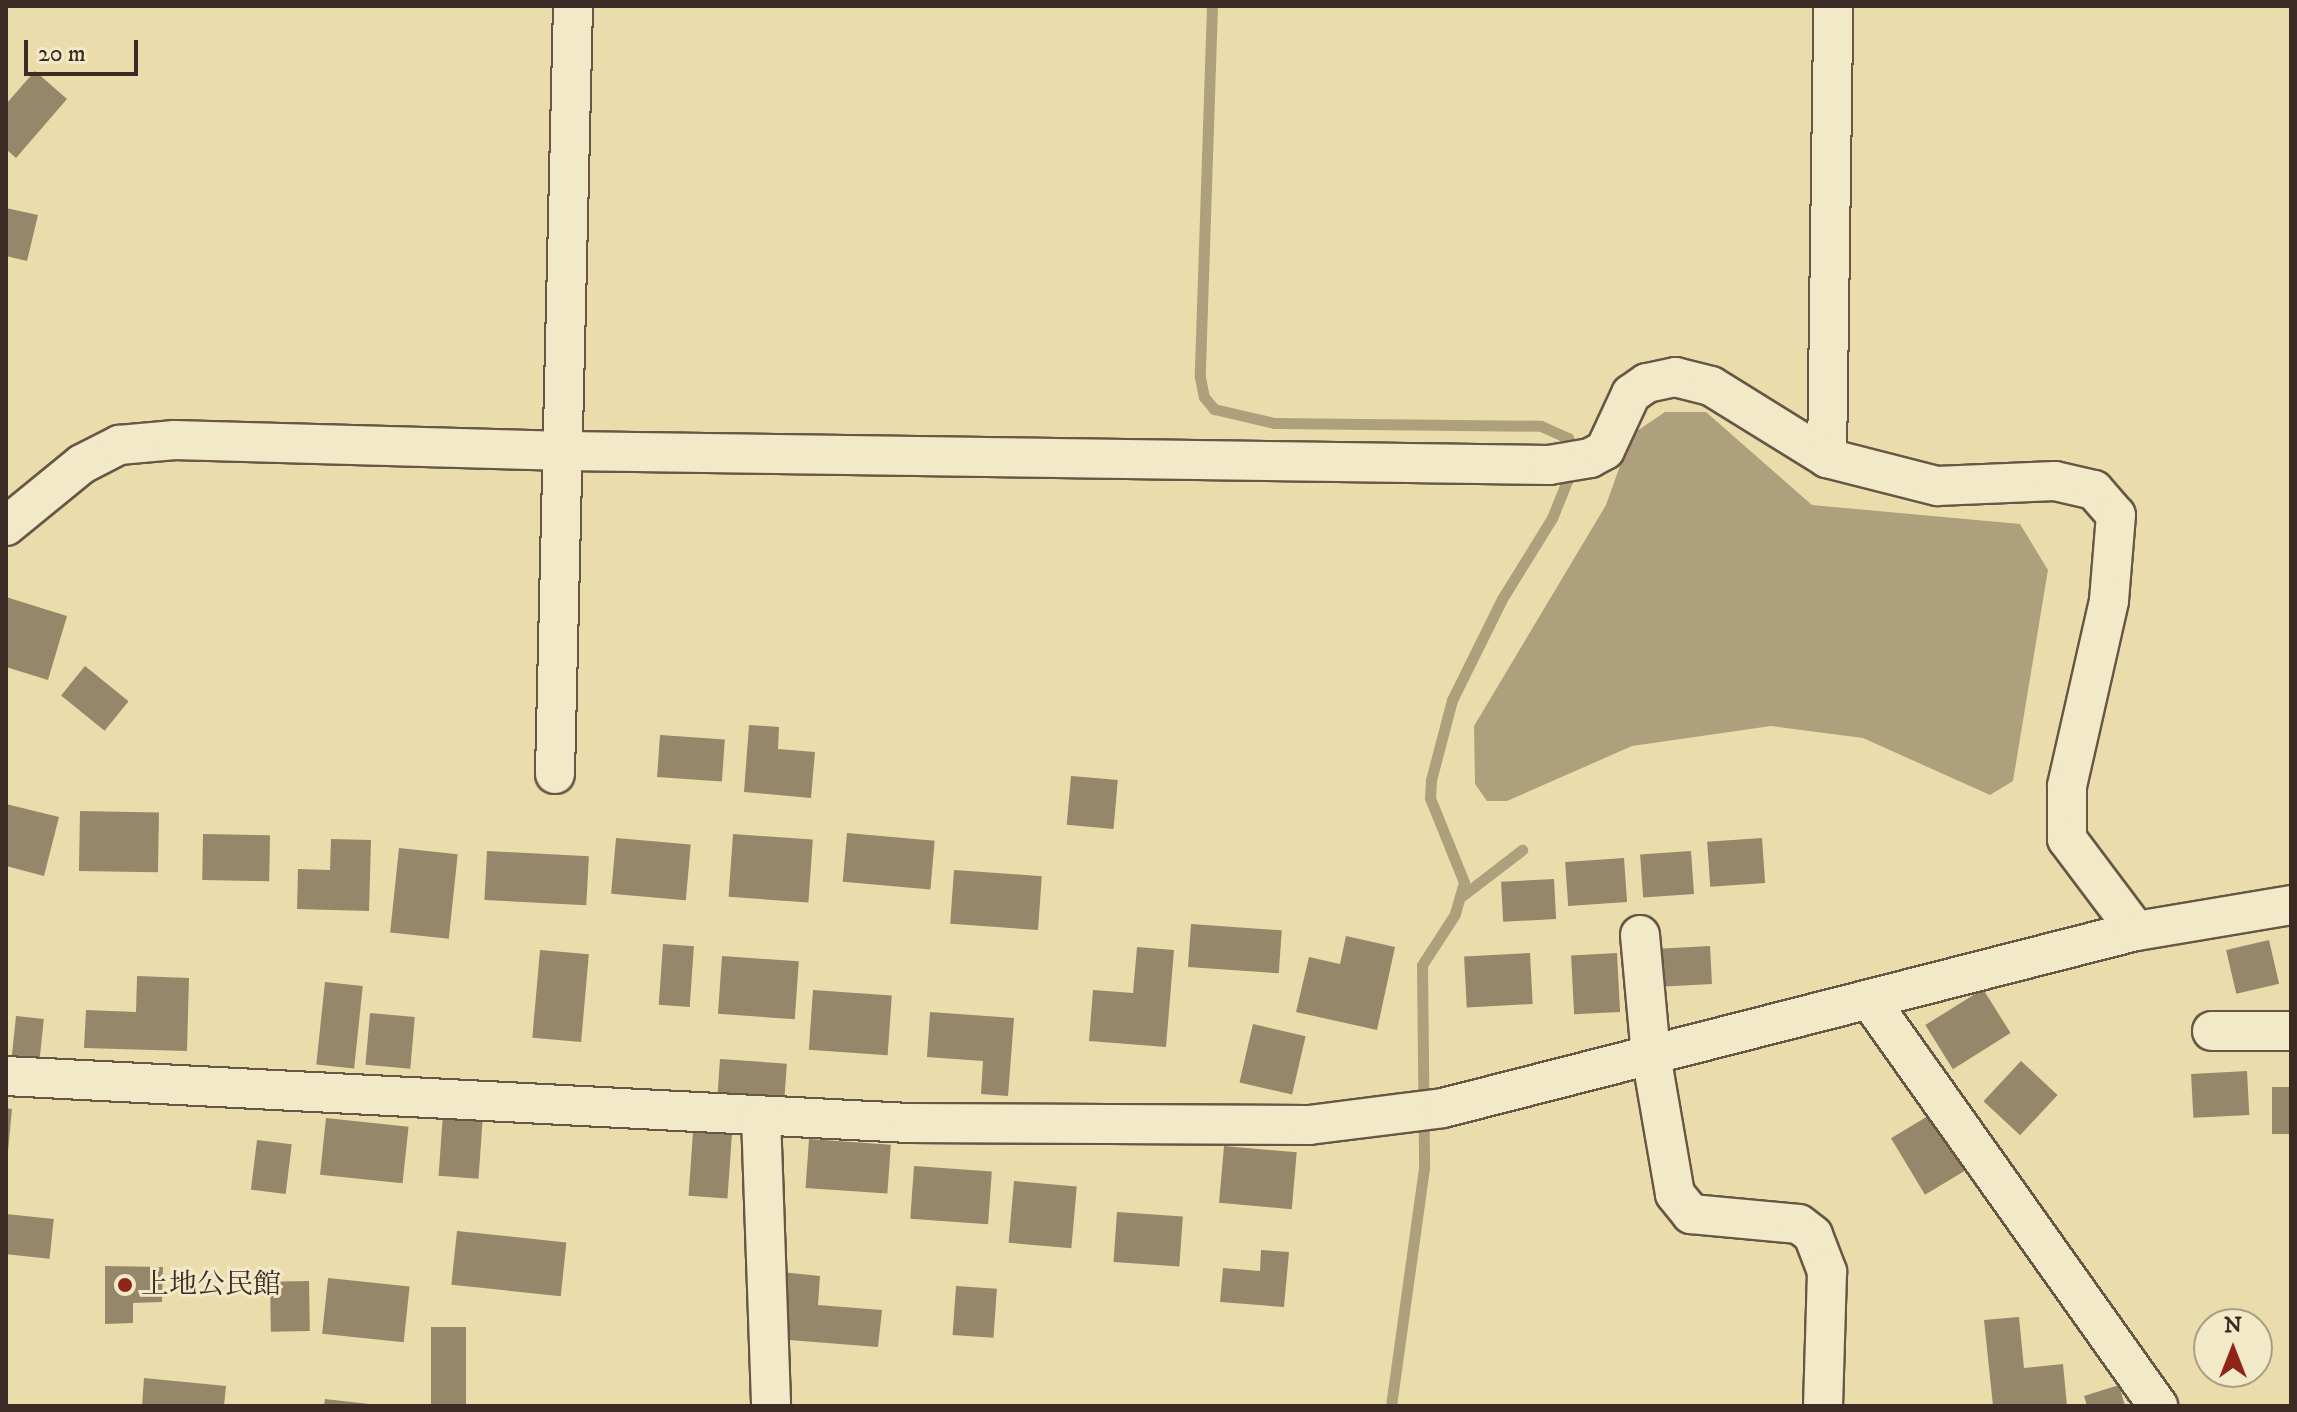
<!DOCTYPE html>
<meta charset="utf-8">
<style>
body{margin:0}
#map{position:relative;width:2297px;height:1412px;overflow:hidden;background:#eaddab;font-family:"IM FELL DW Pica","Noto Serif JP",serif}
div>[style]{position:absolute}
.water>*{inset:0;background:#afa07d}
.stream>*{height:11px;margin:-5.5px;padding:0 5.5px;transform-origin:5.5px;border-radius:5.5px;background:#afa07d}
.building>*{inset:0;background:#96876a;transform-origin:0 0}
.roads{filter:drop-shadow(2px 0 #685746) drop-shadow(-2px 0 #685746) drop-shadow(0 2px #685746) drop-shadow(0 -2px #685746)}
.minor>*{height:38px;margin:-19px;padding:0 19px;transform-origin:19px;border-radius:19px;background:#f1e9c8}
.dots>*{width:22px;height:22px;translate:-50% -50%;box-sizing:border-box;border:4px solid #f1e9c8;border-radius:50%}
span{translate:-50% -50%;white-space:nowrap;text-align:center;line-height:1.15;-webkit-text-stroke:6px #f1e9c8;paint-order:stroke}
.poi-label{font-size:28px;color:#3c2a24}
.left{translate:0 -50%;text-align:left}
.frame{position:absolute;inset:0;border:8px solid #3c2a24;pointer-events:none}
.north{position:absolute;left:2193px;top:1308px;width:80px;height:80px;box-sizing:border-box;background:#f1e9c8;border:2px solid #a99d86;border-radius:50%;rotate:0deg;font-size:22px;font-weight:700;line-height:32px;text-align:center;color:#3c2a24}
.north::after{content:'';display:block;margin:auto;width:28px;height:36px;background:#8f2418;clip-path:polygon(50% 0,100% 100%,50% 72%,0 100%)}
.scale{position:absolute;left:24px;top:40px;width:114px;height:36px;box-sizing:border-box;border:4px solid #3c2a24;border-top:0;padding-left:10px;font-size:24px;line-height:28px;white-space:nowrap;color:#3c2a24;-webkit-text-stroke:6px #f1e9c8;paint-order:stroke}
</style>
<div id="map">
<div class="water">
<i style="clip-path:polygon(1665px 412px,1706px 412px,1812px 505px,2020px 524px,2048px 570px,2013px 781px,1990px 795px,1863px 738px,1771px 726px,1632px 746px,1507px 801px,1487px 801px,1475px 784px,1474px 726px,1606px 505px,1631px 435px)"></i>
</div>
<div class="stream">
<i style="left:1212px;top:6px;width:371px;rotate:91.9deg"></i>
<i style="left:1200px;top:377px;width:20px;rotate:79deg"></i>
<i style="left:1204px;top:397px;width:16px;rotate:50deg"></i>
<i style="left:1214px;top:409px;width:62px;rotate:13.1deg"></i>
<i style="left:1274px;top:423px;width:267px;rotate:0.6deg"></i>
<i style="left:1541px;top:426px;width:30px;rotate:24deg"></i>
<i style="left:1568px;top:438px;width:13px;rotate:77deg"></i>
<i style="left:1571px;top:451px;width:30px;rotate:98deg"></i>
<i style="left:1567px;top:481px;width:40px;rotate:112deg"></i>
<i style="left:1552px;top:518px;width:95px;rotate:121.7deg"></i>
<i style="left:1502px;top:599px;width:113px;rotate:116.3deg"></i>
<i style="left:1452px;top:700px;width:83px;rotate:104.7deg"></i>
<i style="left:1431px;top:780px;width:18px;rotate:93deg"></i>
<i style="left:1430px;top:798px;width:91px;rotate:68deg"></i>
<i style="left:1464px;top:882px;width:33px;rotate:106deg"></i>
<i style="left:1455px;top:914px;width:61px;rotate:122.9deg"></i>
<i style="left:1422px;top:965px;width:203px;rotate:89.4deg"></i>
<i style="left:1424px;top:1168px;width:240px;rotate:97.9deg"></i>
<i style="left:1462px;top:896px;width:76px;rotate:-37.5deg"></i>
</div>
<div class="building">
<i style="clip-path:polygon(35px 71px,67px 99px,16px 158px,6px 149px,6px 104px)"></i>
<i style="clip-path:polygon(6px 208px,38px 215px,27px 261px,6px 256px)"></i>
<i style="clip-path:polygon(6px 597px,67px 616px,48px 680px,6px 667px)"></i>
<i style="left:85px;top:666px;width:56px;height:38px;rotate:39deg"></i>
<i style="clip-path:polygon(749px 725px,779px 727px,778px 749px,815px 752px,811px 798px,744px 792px)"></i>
<i style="left:660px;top:735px;width:65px;height:42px;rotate:4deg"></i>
<i style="left:1071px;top:776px;width:47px;height:49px;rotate:5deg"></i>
<i style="clip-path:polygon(6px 804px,59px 817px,44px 876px,6px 866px)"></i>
<i style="left:80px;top:811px;width:79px;height:60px;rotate:1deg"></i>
<i style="left:847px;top:833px;width:88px;height:49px;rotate:5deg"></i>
<i style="left:203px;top:834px;width:67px;height:46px;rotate:1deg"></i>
<i style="left:733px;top:834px;width:80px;height:63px;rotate:4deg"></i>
<i style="left:616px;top:838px;width:75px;height:56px;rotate:5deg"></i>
<i style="left:1762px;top:838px;width:45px;height:55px;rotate:86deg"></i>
<i style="clip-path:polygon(331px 839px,371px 840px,369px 911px,297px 909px,298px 869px,330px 870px)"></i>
<i style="left:399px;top:848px;width:59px;height:85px;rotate:6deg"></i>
<i style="left:487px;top:851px;width:102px;height:49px;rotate:3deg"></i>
<i style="left:1691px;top:851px;width:43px;height:51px;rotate:86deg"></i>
<i style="left:1624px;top:858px;width:44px;height:59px;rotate:86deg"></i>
<i style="left:954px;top:870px;width:88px;height:54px;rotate:4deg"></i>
<i style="left:1554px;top:879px;width:40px;height:53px;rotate:87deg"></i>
<i style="left:1191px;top:924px;width:91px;height:43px;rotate:4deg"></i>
<i style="clip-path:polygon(1346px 936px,1395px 947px,1377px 1030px,1296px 1012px,1309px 957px,1340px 964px)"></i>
<i style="left:2269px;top:940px;width:45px;height:44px;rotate:77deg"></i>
<i style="left:663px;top:944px;width:31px;height:61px;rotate:4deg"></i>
<i style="left:1710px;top:946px;width:38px;height:52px;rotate:87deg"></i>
<i style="clip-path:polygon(1137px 947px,1174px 950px,1166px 1047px,1089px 1041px,1093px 990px,1133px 993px)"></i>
<i style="left:540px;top:950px;width:49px;height:88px;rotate:5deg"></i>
<i style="left:1530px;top:953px;width:51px;height:66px;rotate:87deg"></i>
<i style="left:1617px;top:953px;width:59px;height:46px;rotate:87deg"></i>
<i style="left:722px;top:956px;width:77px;height:58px;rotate:4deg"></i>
<i style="clip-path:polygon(137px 976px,189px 978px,187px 1051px,84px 1048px,86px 1010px,136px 1012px)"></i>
<i style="left:325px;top:982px;width:38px;height:83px;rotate:6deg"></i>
<i style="left:1983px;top:989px;width:52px;height:68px;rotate:58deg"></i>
<i style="left:813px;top:990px;width:79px;height:60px;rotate:4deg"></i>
<i style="clip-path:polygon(930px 1012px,1014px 1018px,1008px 1096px,981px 1094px,983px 1061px,927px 1057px)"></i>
<i style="left:370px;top:1013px;width:45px;height:52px;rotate:5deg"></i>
<i style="left:16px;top:1016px;width:28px;height:41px;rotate:6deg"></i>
<i style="left:1253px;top:1024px;width:54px;height:60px;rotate:13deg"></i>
<i style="left:720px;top:1059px;width:67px;height:40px;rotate:4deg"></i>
<i style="left:2021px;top:1061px;width:50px;height:55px;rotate:43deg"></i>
<i style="left:2247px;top:1071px;width:44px;height:56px;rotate:87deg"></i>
<i style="left:2291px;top:1087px;width:47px;height:19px;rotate:90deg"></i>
<i style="clip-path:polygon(6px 1108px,12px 1109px,8px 1151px,6px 1151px)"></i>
<i style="left:443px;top:1113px;width:40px;height:63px;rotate:4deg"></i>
<i style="left:1933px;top:1113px;width:66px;height:49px;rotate:59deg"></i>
<i style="left:326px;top:1118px;width:83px;height:57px;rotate:6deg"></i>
<i style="left:693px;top:1132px;width:39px;height:64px;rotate:4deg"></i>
<i style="left:809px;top:1139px;width:82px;height:49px;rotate:4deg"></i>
<i style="left:257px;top:1140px;width:35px;height:50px;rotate:7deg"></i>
<i style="left:1224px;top:1146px;width:73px;height:57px;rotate:5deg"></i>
<i style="left:914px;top:1166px;width:78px;height:53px;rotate:4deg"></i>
<i style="left:1014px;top:1181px;width:63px;height:62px;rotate:5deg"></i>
<i style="left:1117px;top:1212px;width:66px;height:50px;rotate:4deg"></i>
<i style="left:6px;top:1214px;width:48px;height:40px;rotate:6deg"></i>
<i style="left:457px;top:1231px;width:110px;height:54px;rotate:6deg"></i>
<i style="clip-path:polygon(1261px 1250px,1289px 1252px,1284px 1307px,1220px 1302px,1223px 1268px,1260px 1271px)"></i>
<i style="clip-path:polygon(105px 1266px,163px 1267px,162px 1302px,133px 1303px,133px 1323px,105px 1324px)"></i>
<i style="clip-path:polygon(781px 1272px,820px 1276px,818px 1305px,882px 1310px,878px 1347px,776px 1339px)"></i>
<i style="left:328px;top:1278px;width:82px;height:56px;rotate:6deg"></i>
<i style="left:309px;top:1281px;width:50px;height:39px;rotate:89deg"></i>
<i style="left:956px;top:1286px;width:41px;height:49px;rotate:4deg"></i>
<i style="clip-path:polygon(2019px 1317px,2024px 1368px,2063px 1364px,2067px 1406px,1993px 1406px,1984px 1320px)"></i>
<i style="left:431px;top:1327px;width:35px;height:79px"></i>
<i style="clip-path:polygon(144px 1378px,226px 1386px,224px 1406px,142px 1406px)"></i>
<i style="clip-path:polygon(2119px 1385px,2125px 1406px,2087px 1406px,2084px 1396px)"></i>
<i style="clip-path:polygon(325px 1399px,369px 1404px,369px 1406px,324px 1406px)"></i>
</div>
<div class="roads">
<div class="minor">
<i style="left:1827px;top:458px;width:452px;rotate:-89.2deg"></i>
<i style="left:6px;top:526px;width:98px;rotate:-39.2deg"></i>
<i style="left:82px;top:464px;width:42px;rotate:-27.2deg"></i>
<i style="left:119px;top:445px;width:56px;rotate:-5.1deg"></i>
<i style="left:175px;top:440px;width:390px;rotate:1.6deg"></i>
<i style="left:565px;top:451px;width:984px;rotate:0.82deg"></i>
<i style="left:1549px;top:465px;width:42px;rotate:-9.7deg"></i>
<i style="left:1590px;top:458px;width:17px;rotate:-28deg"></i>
<i style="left:1605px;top:450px;width:62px;rotate:-65.1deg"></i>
<i style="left:1631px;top:394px;width:19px;rotate:-35deg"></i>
<i style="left:1647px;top:383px;width:29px;rotate:-12deg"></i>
<i style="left:1675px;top:377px;width:37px;rotate:14deg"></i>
<i style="left:1711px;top:386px;width:137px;rotate:31.8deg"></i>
<i style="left:1827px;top:458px;width:114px;rotate:14.3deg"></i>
<i style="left:1937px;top:486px;width:118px;rotate:-2.4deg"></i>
<i style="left:2055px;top:481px;width:40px;rotate:13deg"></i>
<i style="left:2094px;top:490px;width:33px;rotate:49deg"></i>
<i style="left:2116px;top:515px;width:86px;rotate:94.7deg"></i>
<i style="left:2109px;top:601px;width:190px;rotate:102.8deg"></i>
<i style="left:2067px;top:786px;width:53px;rotate:90deg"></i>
<i style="left:2067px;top:839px;width:115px;rotate:53.1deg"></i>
<i style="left:555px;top:774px;width:768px;rotate:-88.66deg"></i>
<i style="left:1640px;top:935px;width:121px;rotate:84.8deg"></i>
<i style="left:1651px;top:1055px;width:141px;rotate:80.2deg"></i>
<i style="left:1675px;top:1194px;width:26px;rotate:51deg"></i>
<i style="left:1691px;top:1214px;width:108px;rotate:5.3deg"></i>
<i style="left:1799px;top:1224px;width:18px;rotate:38deg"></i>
<i style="left:1813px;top:1235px;width:40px;rotate:69deg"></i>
<i style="left:1827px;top:1272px;width:134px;rotate:91.7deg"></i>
<i style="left:1871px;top:1002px;width:496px;rotate:54.6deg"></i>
<i style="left:2212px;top:1031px;width:79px"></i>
<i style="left:6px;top:1076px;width:903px;rotate:2.98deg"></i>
<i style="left:908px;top:1123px;width:401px;rotate:0.3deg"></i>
<i style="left:1309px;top:1125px;width:135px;rotate:-7.2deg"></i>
<i style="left:1443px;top:1108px;width:715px;rotate:-14.33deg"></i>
<i style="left:2136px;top:931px;width:157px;rotate:-9.5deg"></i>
<i style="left:761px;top:1116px;width:290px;rotate:88deg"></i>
</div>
</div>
<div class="dots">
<i style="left:125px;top:1285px;background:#8f2418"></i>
</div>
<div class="poi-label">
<span class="left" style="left:141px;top:1285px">上地公民館</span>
</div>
<div class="frame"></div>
<div class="north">N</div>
<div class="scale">20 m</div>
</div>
